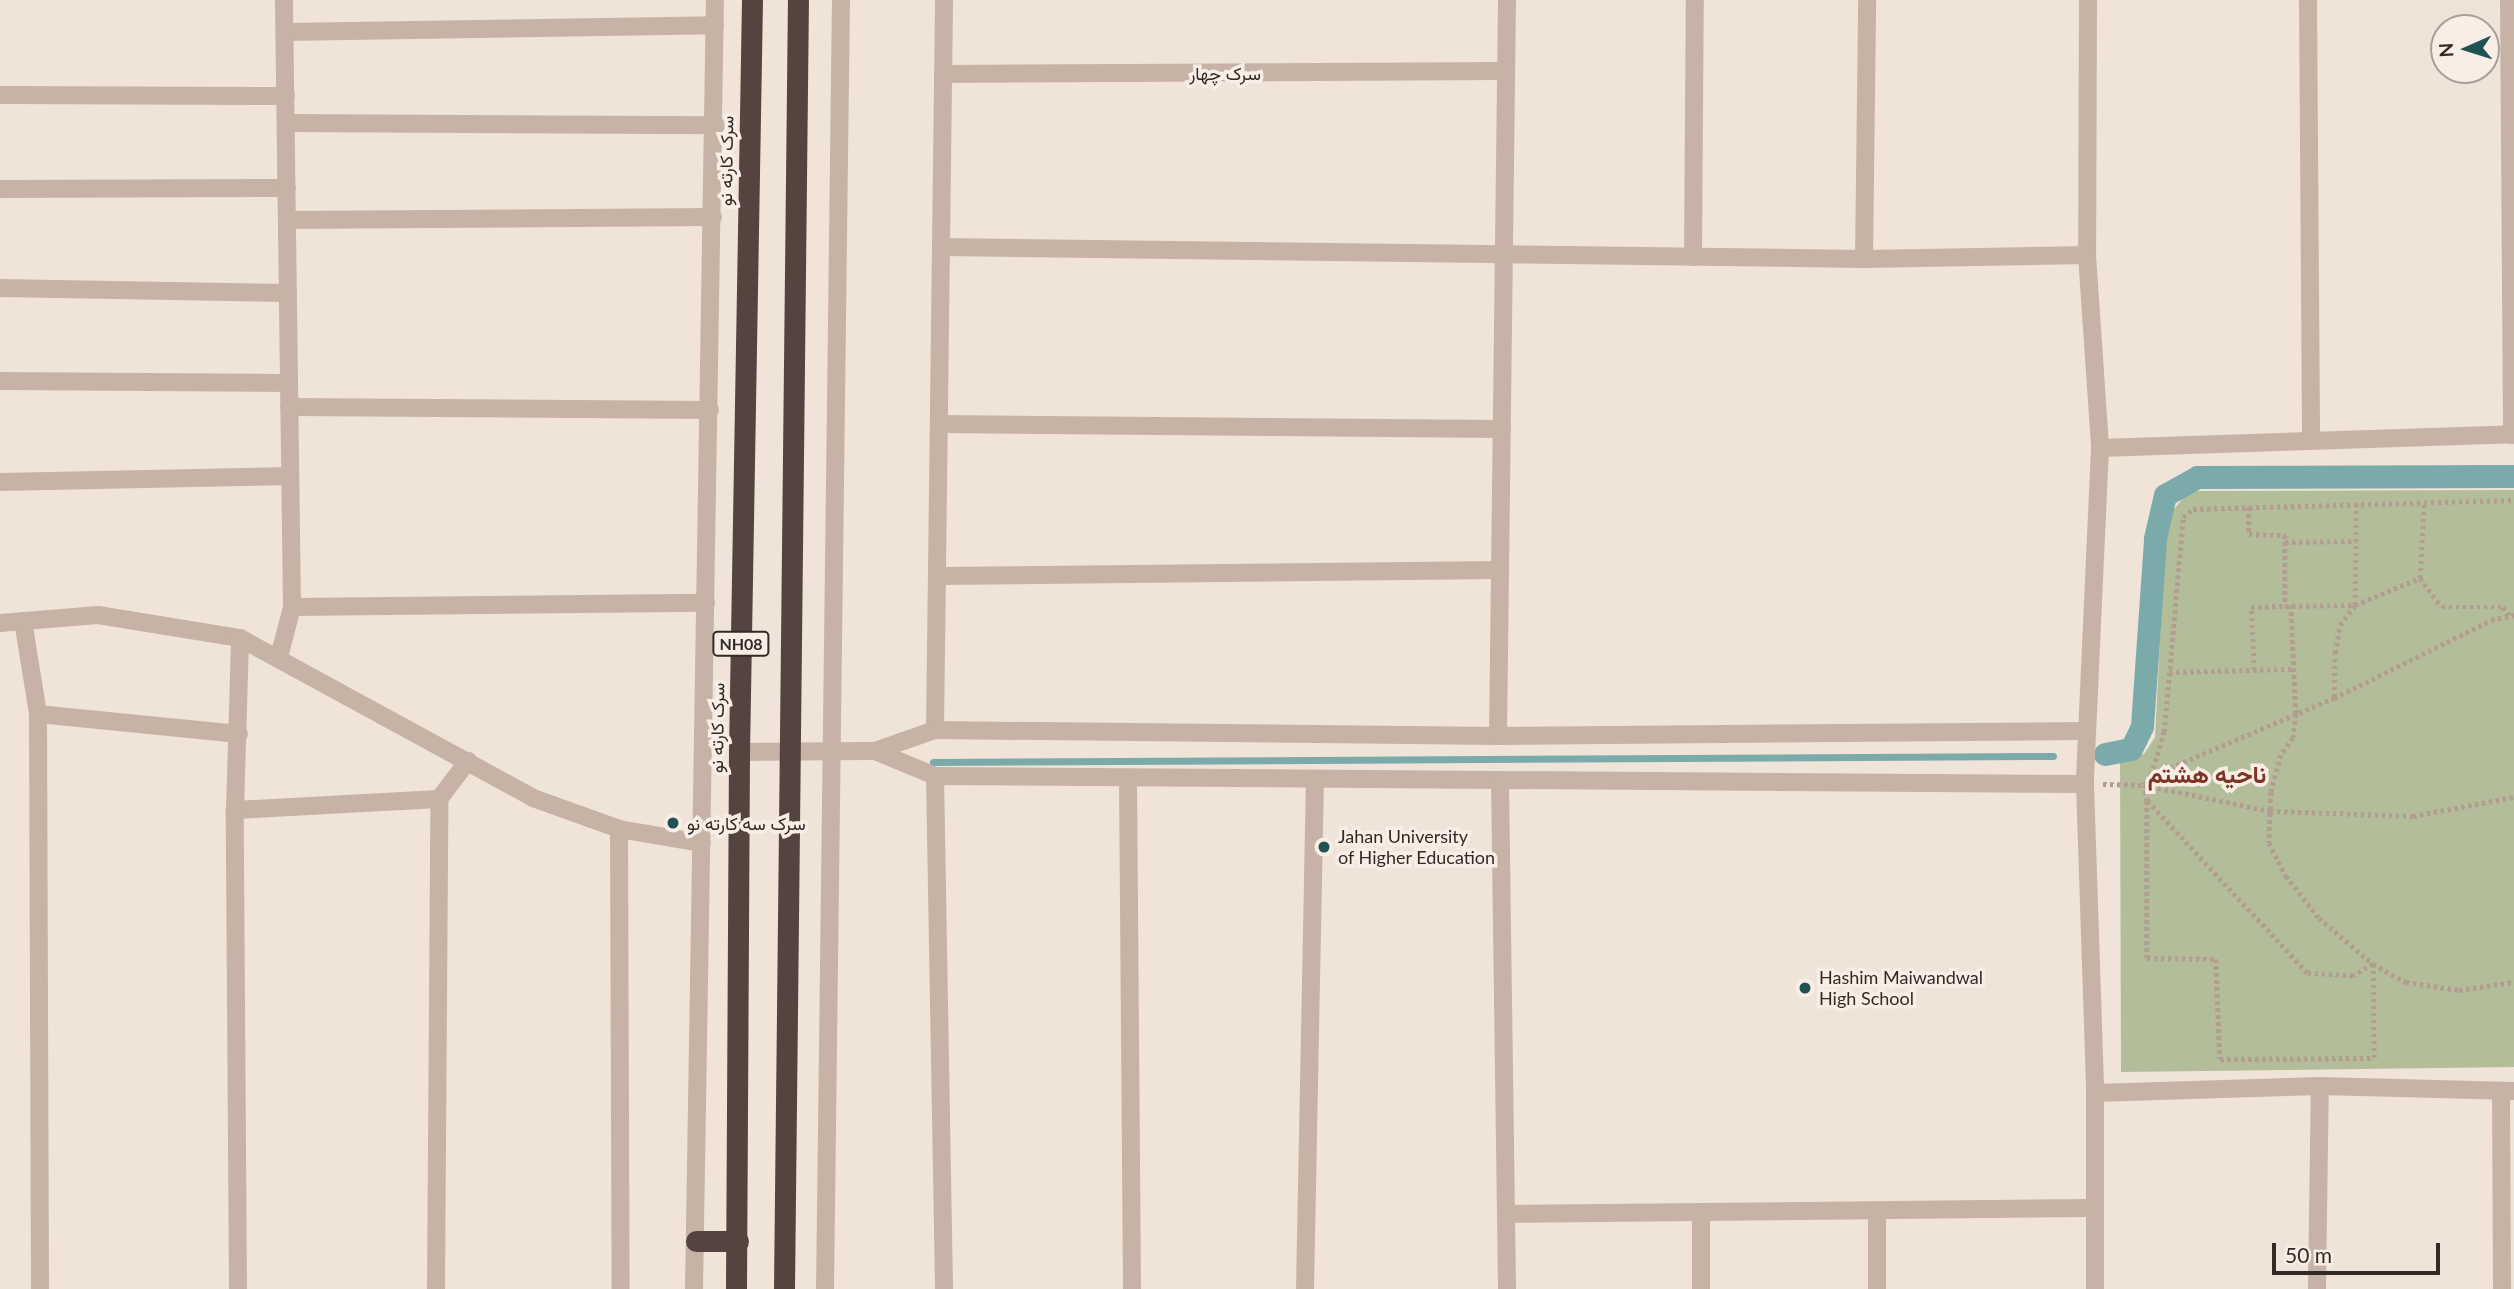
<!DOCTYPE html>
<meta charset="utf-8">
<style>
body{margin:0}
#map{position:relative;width:2514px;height:1289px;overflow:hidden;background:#f0e4d9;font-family:Lato,Vazirmatn,sans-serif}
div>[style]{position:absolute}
.green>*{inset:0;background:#b4bd9a}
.stream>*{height:7px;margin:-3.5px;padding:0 3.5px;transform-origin:3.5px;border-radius:3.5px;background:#7aabaa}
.canal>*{height:23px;margin:-11.5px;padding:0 11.5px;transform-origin:11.5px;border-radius:11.5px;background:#7aabaa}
.path>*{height:4.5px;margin-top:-2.25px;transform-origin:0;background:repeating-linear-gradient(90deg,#b29d90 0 3.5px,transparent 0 7px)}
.minor>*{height:18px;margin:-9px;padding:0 9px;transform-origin:9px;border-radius:9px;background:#c7b3a6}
.highway>*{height:21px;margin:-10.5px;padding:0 10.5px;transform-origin:10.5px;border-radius:10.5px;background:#54433e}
.dots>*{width:19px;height:19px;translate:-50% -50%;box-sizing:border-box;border:4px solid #f8eee5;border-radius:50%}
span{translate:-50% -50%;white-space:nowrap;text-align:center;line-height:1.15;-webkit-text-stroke:7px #f8eee5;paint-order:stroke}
.shield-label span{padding:2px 5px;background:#f8eee5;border:2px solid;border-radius:5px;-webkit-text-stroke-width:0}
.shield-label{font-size:16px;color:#332a26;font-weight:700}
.street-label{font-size:18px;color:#332a26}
.poi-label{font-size:18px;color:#332a26}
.left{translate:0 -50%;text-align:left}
.district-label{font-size:24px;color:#7d3424;font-weight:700}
.north{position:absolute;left:2430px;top:14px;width:70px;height:70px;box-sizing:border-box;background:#f8eee5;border:2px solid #a9a099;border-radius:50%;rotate:267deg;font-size:19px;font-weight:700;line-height:28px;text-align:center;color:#332a26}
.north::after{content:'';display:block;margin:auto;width:24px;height:32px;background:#1f5252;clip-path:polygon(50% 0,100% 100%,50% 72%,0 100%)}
.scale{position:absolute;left:2272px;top:1243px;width:168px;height:32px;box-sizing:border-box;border:4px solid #332a26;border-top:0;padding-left:9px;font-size:21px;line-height:24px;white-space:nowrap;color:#332a26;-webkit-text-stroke:5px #f8eee5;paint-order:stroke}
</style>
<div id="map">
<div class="green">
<i style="clip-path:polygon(2514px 490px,2514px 1067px,2121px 1072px,2120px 759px,2144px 754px,2155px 737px,2166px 519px,2189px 491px)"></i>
</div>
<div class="stream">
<i style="left:933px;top:762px;width:1120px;rotate:-0.31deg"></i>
</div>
<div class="canal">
<i style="left:2105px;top:754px;width:26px;rotate:-11deg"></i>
<i style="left:2131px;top:749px;width:25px;rotate:-64deg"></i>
<i style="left:2142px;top:726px;width:188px;rotate:-86deg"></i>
<i style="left:2155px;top:538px;width:44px;rotate:-76.9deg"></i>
<i style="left:2165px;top:495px;width:37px;rotate:-29deg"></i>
<i style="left:2197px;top:477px;width:317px;rotate:-0.2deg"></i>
</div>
<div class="path">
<i style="left:2249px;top:507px;width:27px;rotate:90deg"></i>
<i style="left:2249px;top:534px;width:36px;rotate:2deg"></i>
<i style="left:2285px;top:535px;width:71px;rotate:90deg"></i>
<i style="left:2285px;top:606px;width:70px;rotate:-0.8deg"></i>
<i style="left:2355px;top:605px;width:101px;rotate:-89.4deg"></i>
<i style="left:2285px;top:542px;width:71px;rotate:-0.8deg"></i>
<i style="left:2420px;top:578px;width:36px;rotate:53deg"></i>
<i style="left:2442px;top:607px;width:61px"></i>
<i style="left:2503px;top:607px;width:11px;rotate:52deg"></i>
<i style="left:2291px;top:605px;width:109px;rotate:87.4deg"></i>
<i style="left:2296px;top:714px;width:24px;rotate:97deg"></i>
<i style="left:2293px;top:738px;width:21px;rotate:125deg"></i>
<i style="left:2281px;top:755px;width:38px;rotate:105deg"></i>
<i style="left:2271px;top:792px;width:51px;rotate:92.2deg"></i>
<i style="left:2269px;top:843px;width:37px;rotate:63deg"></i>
<i style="left:2286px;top:876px;width:53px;rotate:51.8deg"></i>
<i style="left:2319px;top:918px;width:71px;rotate:40.4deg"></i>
<i style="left:2373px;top:964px;width:38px;rotate:29deg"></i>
<i style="left:2406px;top:982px;width:54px;rotate:8.6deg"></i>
<i style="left:2459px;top:990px;width:56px;rotate:-8.3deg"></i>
<i style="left:2254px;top:670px;width:63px;rotate:-92.7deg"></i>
<i style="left:2251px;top:607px;width:34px;rotate:-2deg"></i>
<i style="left:2169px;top:672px;width:125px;rotate:-1.4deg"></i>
<i style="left:2334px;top:697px;width:44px;rotate:-88.7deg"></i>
<i style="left:2335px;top:653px;width:28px;rotate:-80deg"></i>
<i style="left:2340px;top:625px;width:25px;rotate:-53deg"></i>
<i style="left:2355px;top:605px;width:70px;rotate:-22.6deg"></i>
<i style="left:2420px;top:578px;width:76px;rotate:-87deg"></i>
<i style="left:2151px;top:775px;width:45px;rotate:-73.2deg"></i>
<i style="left:2164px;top:732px;width:216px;rotate:-84.9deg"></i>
<i style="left:2183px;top:517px;width:13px;rotate:-39deg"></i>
<i style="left:2193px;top:509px;width:321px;rotate:-1.6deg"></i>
<i style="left:2103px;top:784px;width:41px;rotate:1.4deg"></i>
<i style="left:2144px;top:785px;width:129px;rotate:11.7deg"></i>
<i style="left:2270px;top:811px;width:143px;rotate:2deg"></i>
<i style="left:2413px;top:816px;width:103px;rotate:-10.7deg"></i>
<i style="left:2147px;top:801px;width:157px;rotate:90deg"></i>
<i style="left:2147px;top:958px;width:69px;rotate:0.8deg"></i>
<i style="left:2216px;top:959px;width:100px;rotate:87.7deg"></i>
<i style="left:2220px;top:1059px;width:154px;rotate:-0.4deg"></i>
<i style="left:2374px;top:1058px;width:94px;rotate:-90.6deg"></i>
<i style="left:2373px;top:964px;width:23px;rotate:149deg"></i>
<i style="left:2353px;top:976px;width:46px;rotate:-176.3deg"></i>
<i style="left:2307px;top:973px;width:235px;rotate:-132.9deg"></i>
<i style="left:2147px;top:801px;width:16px;rotate:-101deg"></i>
<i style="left:2144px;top:785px;width:11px;rotate:-52deg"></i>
<i style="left:2151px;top:776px;width:199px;rotate:-23.1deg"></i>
<i style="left:2334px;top:698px;width:175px;rotate:-26.4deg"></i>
<i style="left:2491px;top:620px;width:24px;rotate:-12deg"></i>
</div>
<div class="minor">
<i style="left:2088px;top:0;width:255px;rotate:90.2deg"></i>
<i style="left:2087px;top:255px;width:193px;rotate:86.1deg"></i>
<i style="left:2100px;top:448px;width:336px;rotate:92.6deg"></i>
<i style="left:2085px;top:784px;width:309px;rotate:88.1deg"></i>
<i style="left:2095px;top:1093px;width:196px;rotate:90deg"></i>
<i style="left:2308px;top:0;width:438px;rotate:89.6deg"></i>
<i style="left:2509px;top:0;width:435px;rotate:89.6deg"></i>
<i style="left:285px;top:32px;width:430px;rotate:-0.9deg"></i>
<i style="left:943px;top:74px;width:563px;rotate:-0.31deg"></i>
<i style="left:0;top:95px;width:286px;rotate:0.2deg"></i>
<i style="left:286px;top:123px;width:430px;rotate:0.3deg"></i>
<i style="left:0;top:189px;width:287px;rotate:-0.2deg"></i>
<i style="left:287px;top:220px;width:426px;rotate:-0.4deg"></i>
<i style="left:941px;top:247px;width:923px;rotate:0.74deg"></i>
<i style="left:1864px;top:259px;width:223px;rotate:-1deg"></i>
<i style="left:1693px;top:257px;width:257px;rotate:-89.6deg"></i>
<i style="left:1864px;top:259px;width:259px;rotate:-89.3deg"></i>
<i style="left:0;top:288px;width:288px;rotate:1deg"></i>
<i style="left:0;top:381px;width:289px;rotate:0.4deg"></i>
<i style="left:289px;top:407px;width:421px;rotate:0.4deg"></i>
<i style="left:939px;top:424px;width:563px;rotate:0.51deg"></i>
<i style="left:2100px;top:448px;width:414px;rotate:-1.9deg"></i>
<i style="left:0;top:482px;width:290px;rotate:-1.2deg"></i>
<i style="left:937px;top:576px;width:563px;rotate:-0.61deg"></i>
<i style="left:292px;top:607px;width:414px;rotate:-0.6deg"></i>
<i style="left:23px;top:621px;width:94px;rotate:80.8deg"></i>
<i style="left:38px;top:714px;width:575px;rotate:89.8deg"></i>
<i style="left:0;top:623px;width:98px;rotate:-4.7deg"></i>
<i style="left:98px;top:615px;width:144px;rotate:9.2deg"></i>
<i style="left:240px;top:638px;width:334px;rotate:28.6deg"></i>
<i style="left:533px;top:798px;width:91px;rotate:19.8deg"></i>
<i style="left:619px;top:829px;width:84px;rotate:9.6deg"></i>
<i style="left:279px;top:657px;width:52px;rotate:-75.4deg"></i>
<i style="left:292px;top:607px;width:607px;rotate:-90.76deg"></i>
<i style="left:38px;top:714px;width:202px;rotate:5.7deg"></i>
<i style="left:935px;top:730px;width:730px;rotate:-89.29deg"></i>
<i style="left:1498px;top:736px;width:736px;rotate:-89.3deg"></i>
<i style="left:875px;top:751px;width:65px;rotate:22.6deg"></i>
<i style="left:935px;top:776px;width:1150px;rotate:0.4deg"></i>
<i style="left:739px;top:752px;width:136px;rotate:-0.4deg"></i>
<i style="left:875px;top:751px;width:64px;rotate:-19.3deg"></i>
<i style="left:935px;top:730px;width:563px;rotate:0.61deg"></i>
<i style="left:1498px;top:736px;width:587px;rotate:-0.49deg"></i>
<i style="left:935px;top:776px;width:513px;rotate:88.99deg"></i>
<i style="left:1128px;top:779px;width:510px;rotate:89.55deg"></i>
<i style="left:1500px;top:781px;width:508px;rotate:89.21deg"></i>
<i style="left:235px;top:810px;width:204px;rotate:-3.1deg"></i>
<i style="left:619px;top:829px;width:460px;rotate:89.8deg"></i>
<i style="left:2501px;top:1091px;width:198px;rotate:89.7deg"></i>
<i style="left:2095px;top:1093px;width:225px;rotate:-1.8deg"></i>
<i style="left:2320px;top:1086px;width:194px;rotate:1.5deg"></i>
<i style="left:1701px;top:1212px;width:77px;rotate:90deg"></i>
<i style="left:1508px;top:1214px;width:587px;rotate:-0.59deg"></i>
<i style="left:238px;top:1289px;width:479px;rotate:-90.4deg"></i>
<i style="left:235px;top:810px;width:172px;rotate:-88.3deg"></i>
<i style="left:436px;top:1289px;width:490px;rotate:-89.6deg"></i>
<i style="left:439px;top:799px;width:48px;rotate:-52.7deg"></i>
<i style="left:694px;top:1289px;width:1289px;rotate:-89.07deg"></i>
<i style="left:825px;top:1289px;width:1289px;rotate:-89.29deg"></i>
<i style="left:1305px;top:1289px;width:510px;rotate:-88.88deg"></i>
<i style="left:1877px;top:1289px;width:79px;rotate:-90deg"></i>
<i style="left:2317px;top:1289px;width:203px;rotate:-89.2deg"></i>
</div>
<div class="highway">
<i style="left:696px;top:1241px;width:42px"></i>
<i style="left:736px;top:1289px;width:537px;rotate:-89.68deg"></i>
<i style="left:739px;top:752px;width:752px;rotate:-89.01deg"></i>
<i style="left:784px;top:1289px;width:1289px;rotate:-89.38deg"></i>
</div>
<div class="dots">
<i style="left:673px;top:823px;background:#1f5252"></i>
<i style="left:1324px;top:847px;background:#1f5252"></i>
<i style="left:1805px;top:988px;background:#1f5252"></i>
</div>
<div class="shield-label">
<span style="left:741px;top:644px">NH08</span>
</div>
<div class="street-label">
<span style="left:1225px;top:73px">سرک چهار</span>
<span style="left:726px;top:161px;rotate:-89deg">سرک کارته نو</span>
<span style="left:717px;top:728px;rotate:-89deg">سرک کارته نو</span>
</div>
<div class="poi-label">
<span class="left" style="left:687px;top:823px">سرک سه کارته نو</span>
<span class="left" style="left:1338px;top:847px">Jahan University<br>of Higher Education</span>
<span class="left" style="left:1819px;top:988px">Hashim Maiwandwal<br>High School</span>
</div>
<div class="district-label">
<span style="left:2207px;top:774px">ناحیه هشتم</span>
</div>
<div class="north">N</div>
<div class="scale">50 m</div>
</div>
